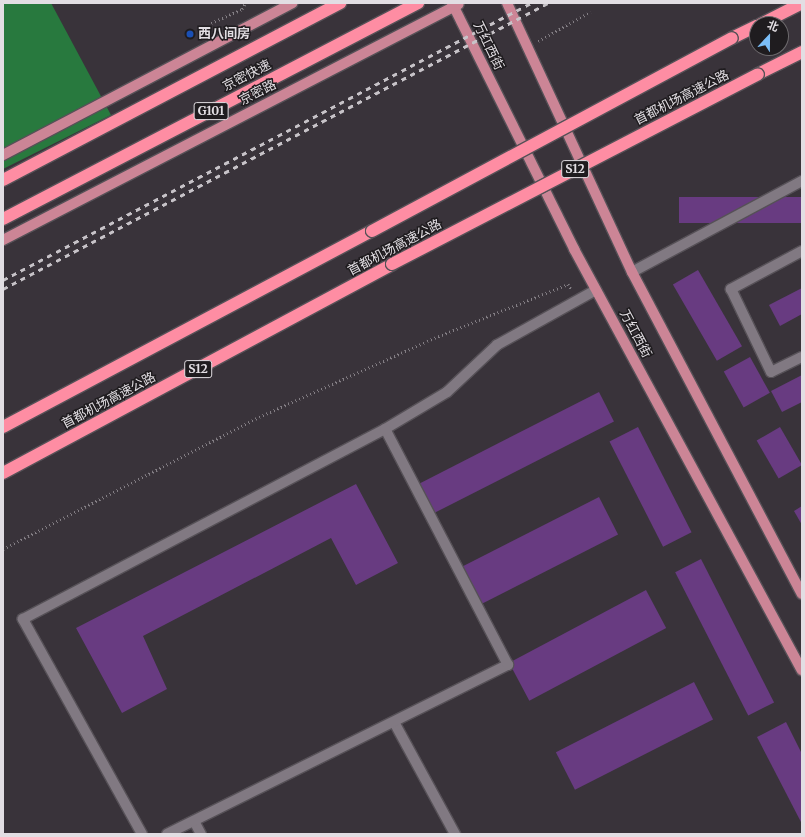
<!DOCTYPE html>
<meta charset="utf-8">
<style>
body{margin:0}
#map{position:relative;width:805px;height:837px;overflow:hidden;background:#39333a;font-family:Merriweather,"Noto Sans SC",serif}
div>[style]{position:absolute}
.forest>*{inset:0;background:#28793e}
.building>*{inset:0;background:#683b81;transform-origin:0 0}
.path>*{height:2.5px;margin-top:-1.25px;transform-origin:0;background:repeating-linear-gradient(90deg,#837e84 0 1px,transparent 0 4px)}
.roads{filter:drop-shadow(1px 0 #565157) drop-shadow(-1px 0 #565157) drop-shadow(0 1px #565157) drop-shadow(0 -1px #565157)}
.minor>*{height:10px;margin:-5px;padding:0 5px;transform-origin:5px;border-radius:5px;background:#817982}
.major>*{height:10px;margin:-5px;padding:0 5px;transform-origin:5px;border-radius:5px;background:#cc8596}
.highway>*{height:12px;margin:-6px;padding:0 6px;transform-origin:6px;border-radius:6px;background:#fe8da3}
.rail>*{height:3px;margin-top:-1.5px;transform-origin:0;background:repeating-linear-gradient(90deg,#c7c3c8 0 5px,transparent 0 10px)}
.bridges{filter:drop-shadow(1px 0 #565157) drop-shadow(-1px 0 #565157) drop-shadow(0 1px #565157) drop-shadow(0 -1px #565157)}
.highway-bridge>*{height:12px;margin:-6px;padding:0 6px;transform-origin:6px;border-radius:6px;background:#fe8da3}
.dots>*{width:11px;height:11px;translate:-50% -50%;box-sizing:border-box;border:2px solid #1f1c1f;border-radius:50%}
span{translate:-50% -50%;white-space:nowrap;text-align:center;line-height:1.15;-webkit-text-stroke:3px #1f1c1f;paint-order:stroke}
.shield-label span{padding:1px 3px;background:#1f1c1f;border:1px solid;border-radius:3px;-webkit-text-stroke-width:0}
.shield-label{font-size:12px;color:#e2dee3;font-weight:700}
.poi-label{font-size:13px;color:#e2dee3;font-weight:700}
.left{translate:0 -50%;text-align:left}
.street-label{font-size:13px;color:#e2dee3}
.frame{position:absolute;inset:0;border:4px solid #e2dee3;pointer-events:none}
.north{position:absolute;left:749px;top:16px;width:40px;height:40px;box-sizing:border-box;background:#1f1c1f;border:1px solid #6d6a6d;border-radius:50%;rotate:22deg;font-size:11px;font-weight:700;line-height:16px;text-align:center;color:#e2dee3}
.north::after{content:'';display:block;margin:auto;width:14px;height:18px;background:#7bbef8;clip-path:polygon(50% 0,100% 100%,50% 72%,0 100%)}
</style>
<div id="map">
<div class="forest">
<i style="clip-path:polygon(3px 3px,51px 3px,111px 115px,3px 169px)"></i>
</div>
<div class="building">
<i style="left:802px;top:197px;width:26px;height:123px;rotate:90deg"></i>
<i style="left:698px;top:270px;width:88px;height:29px;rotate:60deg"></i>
<i style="clip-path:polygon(802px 288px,802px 314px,780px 326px,769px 305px)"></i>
<i style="left:750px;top:357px;width:41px;height:30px;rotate:61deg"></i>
<i style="clip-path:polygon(802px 375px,802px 402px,782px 412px,771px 391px)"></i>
<i style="left:599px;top:392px;width:33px;height:203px;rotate:63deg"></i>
<i style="left:638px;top:427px;width:118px;height:32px;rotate:63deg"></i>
<i style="left:780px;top:427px;width:44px;height:27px;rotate:60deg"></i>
<i style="clip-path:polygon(356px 484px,398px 563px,356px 585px,331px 538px,143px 636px,167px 689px,122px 713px,76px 628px)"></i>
<i style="left:599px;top:497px;width:42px;height:155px;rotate:63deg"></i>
<i style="clip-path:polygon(802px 506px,802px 525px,794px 511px)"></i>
<i style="left:701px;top:559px;width:161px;height:29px;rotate:63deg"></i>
<i style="left:646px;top:590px;width:43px;height:155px;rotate:62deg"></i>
<i style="left:694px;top:682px;width:42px;height:155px;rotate:63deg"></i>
<i style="clip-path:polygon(786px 722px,802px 754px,802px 824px,757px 737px)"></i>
</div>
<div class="path">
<i style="left:211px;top:23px;width:34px;rotate:-24deg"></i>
<i style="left:242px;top:9px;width:7px;rotate:-63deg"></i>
<i style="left:538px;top:41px;width:60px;rotate:-29.1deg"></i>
<i style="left:3px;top:549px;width:288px;rotate:-27.3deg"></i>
<i style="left:259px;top:417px;width:184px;rotate:-24.3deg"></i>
<i style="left:427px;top:341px;width:152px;rotate:-22deg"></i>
<i style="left:568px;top:284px;width:6px;rotate:59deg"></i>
</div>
<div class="roads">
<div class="minor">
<i style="left:802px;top:251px;width:81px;rotate:151.8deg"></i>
<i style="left:731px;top:289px;width:92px;rotate:64.3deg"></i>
<i style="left:771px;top:372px;width:34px;rotate:-26deg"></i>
<i style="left:632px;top:272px;width:193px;rotate:-28.2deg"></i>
<i style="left:394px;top:722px;width:128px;rotate:61.4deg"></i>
<i style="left:194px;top:821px;width:15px;rotate:62deg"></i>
<i style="left:142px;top:834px;width:246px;rotate:-119deg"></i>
<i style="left:23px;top:619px;width:409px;rotate:-27.7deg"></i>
<i style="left:385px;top:429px;width:72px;rotate:-30.8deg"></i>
<i style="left:447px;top:392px;width:69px;rotate:-43.2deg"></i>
<i style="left:497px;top:345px;width:113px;rotate:-29.1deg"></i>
<i style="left:167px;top:834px;width:381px;rotate:-26.4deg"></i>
<i style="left:508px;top:665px;width:266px;rotate:-117.5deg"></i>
</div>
<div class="major">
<i style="left:452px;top:3px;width:275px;rotate:63.6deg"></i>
<i style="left:574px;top:249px;width:479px;rotate:61.6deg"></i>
<i style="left:507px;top:3px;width:297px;rotate:65.1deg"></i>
<i style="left:632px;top:272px;width:364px;rotate:62.2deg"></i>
<i style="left:3px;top:155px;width:327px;rotate:-27.7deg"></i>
<i style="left:3px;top:240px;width:513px;rotate:-27.36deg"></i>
</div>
<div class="highway">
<i style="left:761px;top:24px;width:46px;rotate:-27.1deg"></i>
<i style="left:732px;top:38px;width:28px;rotate:-26deg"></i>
<i style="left:758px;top:74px;width:49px;rotate:-26.6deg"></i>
<i style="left:3px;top:427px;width:418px;rotate:-28deg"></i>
<i style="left:3px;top:473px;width:442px;rotate:-28.2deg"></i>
</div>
</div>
<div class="rail">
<i style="left:3px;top:280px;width:596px;rotate:-27.68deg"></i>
<i style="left:3px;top:289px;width:615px;rotate:-27.69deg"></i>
</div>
<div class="bridges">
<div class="highway-bridge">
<i style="left:3px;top:180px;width:381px;rotate:-27.7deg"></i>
<i style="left:3px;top:219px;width:468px;rotate:-27.5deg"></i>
<i style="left:372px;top:231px;width:408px;rotate:-28.2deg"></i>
<i style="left:392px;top:264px;width:412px;rotate:-27.4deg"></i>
</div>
</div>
<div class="dots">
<i style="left:190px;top:34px;background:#1a4fb4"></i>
</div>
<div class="shield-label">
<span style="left:211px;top:111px">G101</span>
<span style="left:575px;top:169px">S12</span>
<span style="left:198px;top:369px">S12</span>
</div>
<div class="poi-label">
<span class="left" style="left:198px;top:34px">西八间房</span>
</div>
<div class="street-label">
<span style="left:488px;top:46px;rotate:64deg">万红西街</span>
<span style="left:247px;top:76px;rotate:-27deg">京密快速</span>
<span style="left:258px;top:93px;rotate:-27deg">京密路</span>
<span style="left:682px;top:98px;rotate:-27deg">首都机场高速公路</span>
<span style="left:395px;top:248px;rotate:-28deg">首都机场高速公路</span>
<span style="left:635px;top:334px;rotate:62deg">万红西街</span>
<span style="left:109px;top:401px;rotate:-28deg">首都机场高速公路</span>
</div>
<div class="frame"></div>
<div class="north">北</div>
</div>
